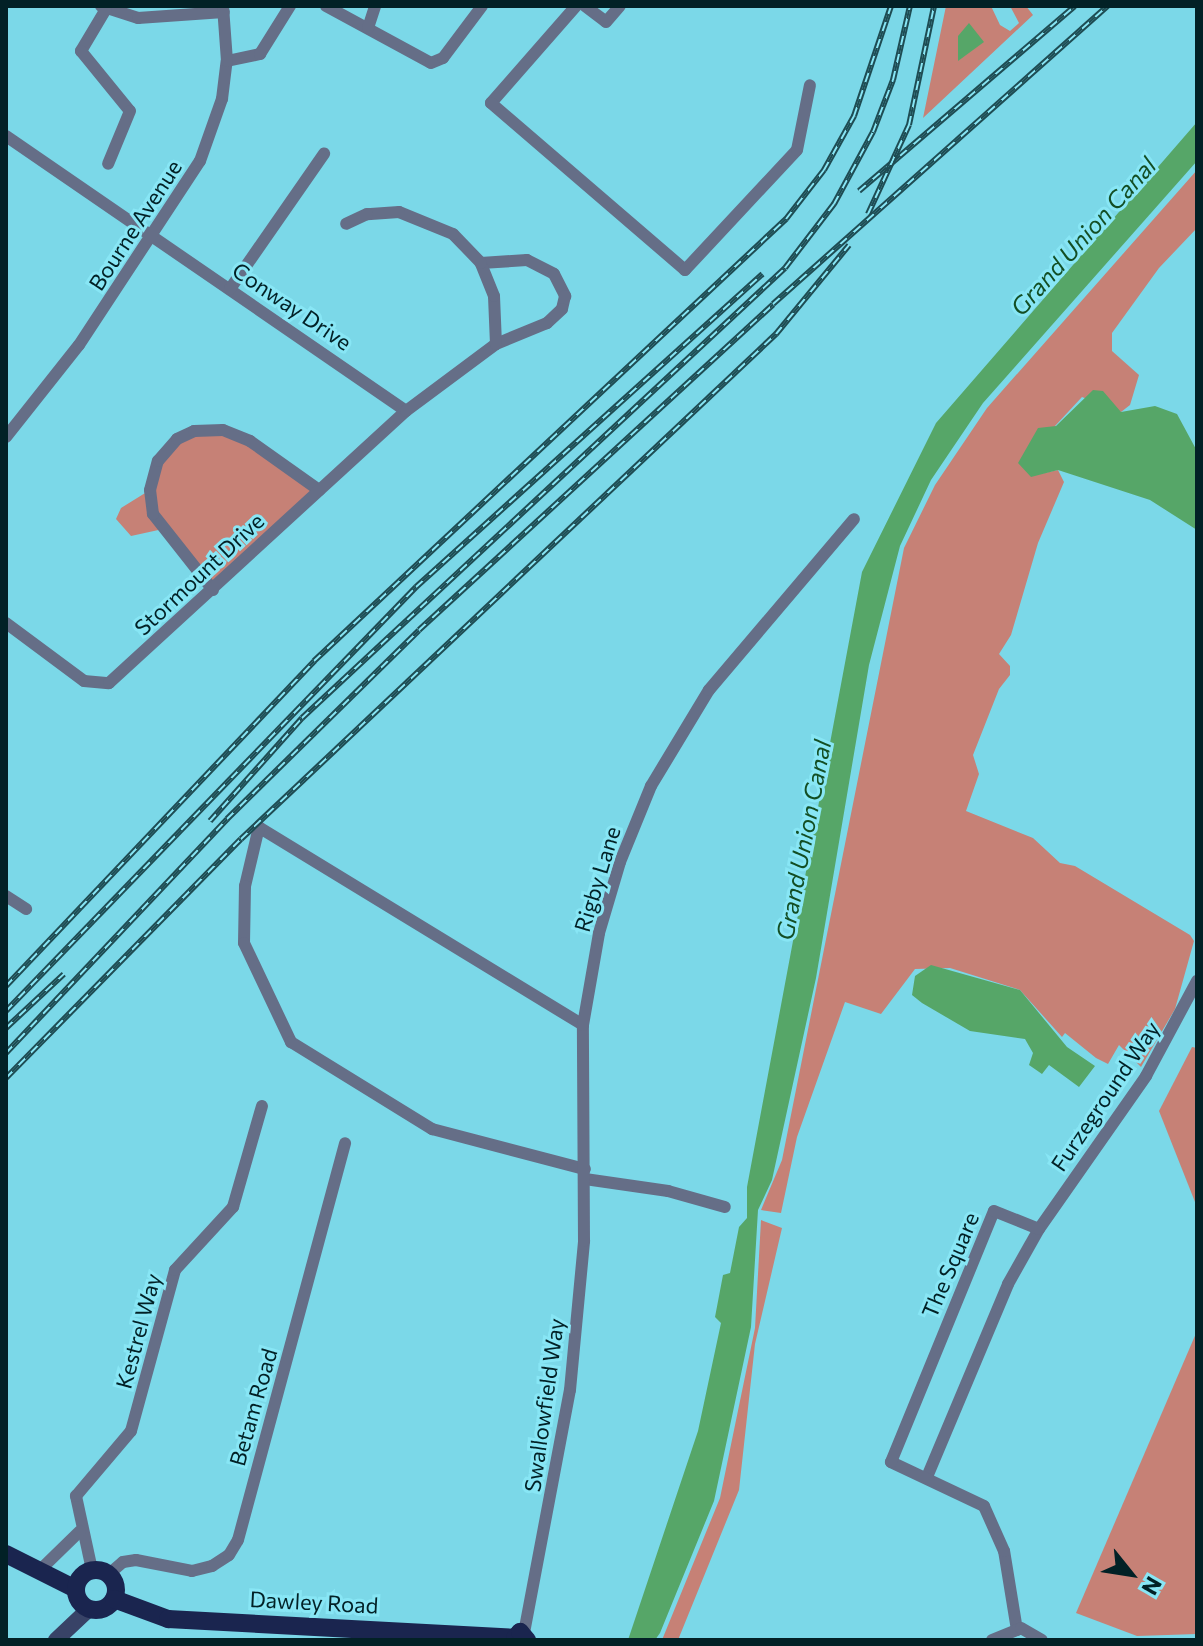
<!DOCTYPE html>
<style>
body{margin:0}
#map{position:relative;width:1203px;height:1646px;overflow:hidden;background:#7bd8e8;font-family:Commissioner,sans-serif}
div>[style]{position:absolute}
.green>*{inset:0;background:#c68176}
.water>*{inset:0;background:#56a668}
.street>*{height:12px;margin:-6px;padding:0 6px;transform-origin:6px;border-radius:6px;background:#656e87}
.secondary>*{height:16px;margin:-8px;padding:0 8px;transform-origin:8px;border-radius:8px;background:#384367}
.primary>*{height:18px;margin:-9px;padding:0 9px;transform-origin:9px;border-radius:9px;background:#1a254f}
.primary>.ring{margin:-9px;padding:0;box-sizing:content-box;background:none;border:18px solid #1a254f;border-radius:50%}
.rail>*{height:6px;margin-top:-3px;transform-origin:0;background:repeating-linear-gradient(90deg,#88e6f5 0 9px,#1e4c53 0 18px);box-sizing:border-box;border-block:2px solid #1e4c53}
span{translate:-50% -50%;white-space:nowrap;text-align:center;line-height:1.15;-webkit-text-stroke:6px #88e6f5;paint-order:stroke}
.street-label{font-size:22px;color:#022126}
.water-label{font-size:24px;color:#134e24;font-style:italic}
.frame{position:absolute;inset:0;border:8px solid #022126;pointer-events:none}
.north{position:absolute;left:1091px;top:1534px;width:80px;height:80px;-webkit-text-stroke:6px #88e6f5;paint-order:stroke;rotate:120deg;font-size:22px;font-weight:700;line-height:32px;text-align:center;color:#022126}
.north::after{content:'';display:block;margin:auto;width:28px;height:36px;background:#022126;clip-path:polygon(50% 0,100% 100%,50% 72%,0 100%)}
</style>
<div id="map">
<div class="green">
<i style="clip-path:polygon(946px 6px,991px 6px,1000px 25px,1010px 31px,1019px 23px,1010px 6px,1026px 6px,1033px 15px,923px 118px)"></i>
<i style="clip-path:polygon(1197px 170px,1197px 228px,1159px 268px,1112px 333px,1112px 351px,1139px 375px,1130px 405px,1121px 412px,1082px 397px,1055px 426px,1031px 476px,1058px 470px,1064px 482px,1038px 543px,1011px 635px,999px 654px,1010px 666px,1010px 675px,999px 689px,973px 755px,979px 774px,966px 811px,1033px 838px,1060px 863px,1075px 866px,1190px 935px,1194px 941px,1175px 1009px,1141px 1067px,1119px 1045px,1108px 1064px,1096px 1058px,1065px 1033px,1062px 1037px,1020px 990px,950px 968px,915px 969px,881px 1014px,845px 1002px,797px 1137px,781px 1213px,761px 1210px,782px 1160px,904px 548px,935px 485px,987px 408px)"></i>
<i style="clip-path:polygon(223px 430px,319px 490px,213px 590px,163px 529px,131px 536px,116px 519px,121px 508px,150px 490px,158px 461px,177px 439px)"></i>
<i style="clip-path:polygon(1192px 1047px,1197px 1048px,1197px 1207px,1159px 1111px)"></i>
<i style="clip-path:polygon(761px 1220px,782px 1228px,755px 1344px,739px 1490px,678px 1640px,662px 1640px,720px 1498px,755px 1328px)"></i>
<i style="clip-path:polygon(1197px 1331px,1197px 1634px,1137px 1636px,1076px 1613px)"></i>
</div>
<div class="water">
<i style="clip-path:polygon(969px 23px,984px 42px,958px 61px,958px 36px)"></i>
<i style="clip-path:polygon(1197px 122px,1197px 161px,983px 403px,931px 480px,900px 546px,869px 665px,816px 978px,772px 1180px,758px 1210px,751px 1327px,714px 1501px,660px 1633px,655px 1640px,628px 1640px,698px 1431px,721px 1323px,715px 1317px,723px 1275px,730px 1273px,739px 1227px,747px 1218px,747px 1187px,862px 572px,936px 423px)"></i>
<i style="clip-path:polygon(1093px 390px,1103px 391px,1121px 412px,1155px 406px,1177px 414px,1197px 451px,1197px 530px,1150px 500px,1058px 470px,1031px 477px,1018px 463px,1038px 428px,1056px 426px)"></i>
<i style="clip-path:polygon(931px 965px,1020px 990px,1067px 1047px,1095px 1066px,1079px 1087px,1049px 1065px,1042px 1074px,1029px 1065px,1033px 1053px,1025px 1039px,970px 1031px,922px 1003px,912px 995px,915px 976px)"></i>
</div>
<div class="street">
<i style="left:101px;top:6px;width:39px;rotate:18deg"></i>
<i style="left:138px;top:18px;width:86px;rotate:-4deg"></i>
<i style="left:326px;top:6px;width:119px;rotate:28.5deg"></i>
<i style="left:431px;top:63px;width:13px;rotate:-23deg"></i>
<i style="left:443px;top:58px;width:65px;rotate:-53.1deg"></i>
<i style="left:576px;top:6px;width:129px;rotate:131.2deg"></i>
<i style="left:491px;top:103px;width:256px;rotate:40.7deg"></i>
<i style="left:685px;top:270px;width:164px;rotate:-47deg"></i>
<i style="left:797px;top:150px;width:66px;rotate:-78.7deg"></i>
<i style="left:585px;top:6px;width:26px;rotate:37deg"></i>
<i style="left:606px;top:22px;width:21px;rotate:-49deg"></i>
<i style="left:106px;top:9px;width:49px;rotate:120.8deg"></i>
<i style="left:81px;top:51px;width:77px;rotate:50.8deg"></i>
<i style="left:130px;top:111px;width:57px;rotate:112.5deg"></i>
<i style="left:368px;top:28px;width:23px;rotate:-72deg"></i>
<i style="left:227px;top:61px;width:34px;rotate:-12deg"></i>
<i style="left:260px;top:54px;width:57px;rotate:-58deg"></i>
<i style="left:6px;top:136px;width:485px;rotate:34.5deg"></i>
<i style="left:481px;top:263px;width:46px;rotate:-3.7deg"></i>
<i style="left:527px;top:260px;width:30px;rotate:27deg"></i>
<i style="left:554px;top:274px;width:25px;rotate:63deg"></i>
<i style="left:565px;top:296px;width:13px;rotate:103deg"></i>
<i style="left:562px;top:309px;width:21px;rotate:137deg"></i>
<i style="left:547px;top:323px;width:55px;rotate:157.6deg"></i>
<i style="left:230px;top:289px;width:165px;rotate:-55.2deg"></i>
<i style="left:6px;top:437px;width:117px;rotate:-51.6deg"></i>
<i style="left:79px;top:345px;width:220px;rotate:-56.7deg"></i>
<i style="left:200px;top:161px;width:66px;rotate:-70.5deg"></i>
<i style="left:222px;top:99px;width:38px;rotate:-83deg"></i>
<i style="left:227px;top:61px;width:55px;rotate:-94.2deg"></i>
<i style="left:213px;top:590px;width:97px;rotate:-128.3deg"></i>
<i style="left:153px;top:514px;width:24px;rotate:-97deg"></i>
<i style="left:150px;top:490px;width:30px;rotate:-75deg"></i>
<i style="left:158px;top:461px;width:29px;rotate:-49deg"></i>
<i style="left:177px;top:439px;width:19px;rotate:-25deg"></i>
<i style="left:194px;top:431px;width:29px;rotate:-2deg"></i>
<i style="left:223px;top:430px;width:29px;rotate:22deg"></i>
<i style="left:250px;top:441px;width:85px;rotate:35.4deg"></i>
<i style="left:6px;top:623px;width:97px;rotate:36.6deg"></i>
<i style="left:84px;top:681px;width:25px;rotate:5deg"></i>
<i style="left:109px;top:683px;width:403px;rotate:-42.5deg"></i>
<i style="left:406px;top:411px;width:112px;rotate:-36.7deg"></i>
<i style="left:496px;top:344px;width:48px;rotate:-92.4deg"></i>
<i style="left:494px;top:296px;width:35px;rotate:-112deg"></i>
<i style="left:481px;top:263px;width:40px;rotate:-134deg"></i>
<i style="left:453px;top:234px;width:58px;rotate:-157.8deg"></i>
<i style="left:399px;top:212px;width:32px;rotate:176deg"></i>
<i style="left:367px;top:214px;width:23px;rotate:155deg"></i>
<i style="left:6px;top:896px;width:24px;rotate:33deg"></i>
<i style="left:583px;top:1025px;width:380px;rotate:-148.6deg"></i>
<i style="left:259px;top:827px;width:61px;rotate:103.3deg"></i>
<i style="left:245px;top:886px;width:57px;rotate:91deg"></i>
<i style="left:244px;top:943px;width:110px;rotate:64.6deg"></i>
<i style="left:291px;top:1042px;width:166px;rotate:31.7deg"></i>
<i style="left:432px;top:1129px;width:158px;rotate:14.7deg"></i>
<i style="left:585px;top:1179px;width:84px;rotate:8.2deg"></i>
<i style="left:668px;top:1191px;width:59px;rotate:15.7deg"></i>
<i style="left:927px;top:1477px;width:209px;rotate:-67.2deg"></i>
<i style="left:1008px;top:1284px;width:63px;rotate:-60.6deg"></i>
<i style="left:1039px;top:1229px;width:187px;rotate:-55deg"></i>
<i style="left:1146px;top:1076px;width:108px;rotate:-61.8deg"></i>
<i style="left:92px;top:1570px;width:76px;rotate:-102.2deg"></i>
<i style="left:76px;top:1496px;width:85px;rotate:-49.8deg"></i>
<i style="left:131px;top:1431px;width:167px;rotate:-74.7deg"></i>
<i style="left:175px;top:1270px;width:86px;rotate:-47.4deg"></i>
<i style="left:233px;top:1207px;width:105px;rotate:-74deg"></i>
<i style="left:39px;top:1571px;width:57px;rotate:-44.3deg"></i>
<i style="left:109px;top:1574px;width:18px;rotate:-41deg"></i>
<i style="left:123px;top:1562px;width:13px;rotate:-9deg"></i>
<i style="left:136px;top:1560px;width:57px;rotate:11.1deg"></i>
<i style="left:192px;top:1571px;width:21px;rotate:-14deg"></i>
<i style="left:212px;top:1566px;width:20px;rotate:-33deg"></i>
<i style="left:229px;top:1555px;width:17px;rotate:-59deg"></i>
<i style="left:238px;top:1540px;width:411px;rotate:-74.9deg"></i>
<i style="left:1017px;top:1630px;width:80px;rotate:-99.3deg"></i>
<i style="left:1004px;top:1551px;width:49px;rotate:-114deg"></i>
<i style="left:984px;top:1506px;width:103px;rotate:-154.7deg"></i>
<i style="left:891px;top:1462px;width:271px;rotate:-67.7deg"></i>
<i style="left:994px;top:1211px;width:48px;rotate:21.8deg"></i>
<i style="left:524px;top:1633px;width:247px;rotate:-79.3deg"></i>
<i style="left:570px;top:1390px;width:150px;rotate:-84.6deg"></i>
<i style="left:584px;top:1241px;width:216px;rotate:-90.3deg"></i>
<i style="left:583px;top:1025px;width:93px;rotate:-80.1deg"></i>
<i style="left:599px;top:933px;width:74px;rotate:-73.5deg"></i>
<i style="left:620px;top:862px;width:82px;rotate:-67.8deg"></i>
<i style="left:651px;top:786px;width:112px;rotate:-58.9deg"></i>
<i style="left:709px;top:690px;width:224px;rotate:-49.7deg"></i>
<i style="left:992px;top:1640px;width:31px;rotate:-22deg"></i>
<i style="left:1021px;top:1628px;width:24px;rotate:30deg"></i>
</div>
<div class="secondary">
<i style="left:56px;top:1640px;width:45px;rotate:-43.2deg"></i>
</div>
<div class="primary">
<i style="left:6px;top:1554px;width:78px;rotate:26.6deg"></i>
<i class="ring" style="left:76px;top:1570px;width:22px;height:22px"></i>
<i style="left:114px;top:1599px;width:58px;rotate:20.3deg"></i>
<i style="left:168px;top:1619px;width:348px;rotate:3.1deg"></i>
<i style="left:515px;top:1638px;width:8px;rotate:-50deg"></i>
<i style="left:520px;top:1632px;width:11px;rotate:49deg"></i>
</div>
<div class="rail">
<i style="left:859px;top:191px;width:284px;rotate:-40.6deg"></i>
<i style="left:868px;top:214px;width:98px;rotate:-65.3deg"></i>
<i style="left:909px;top:125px;width:122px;rotate:-78.1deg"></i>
<i style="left:210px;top:821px;width:138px;rotate:-48.2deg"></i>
<i style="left:302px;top:718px;width:660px;rotate:-42.97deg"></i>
<i style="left:785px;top:268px;width:81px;rotate:-52.6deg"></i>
<i style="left:834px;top:204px;width:82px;rotate:-61.6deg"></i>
<i style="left:873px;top:132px;width:56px;rotate:-69deg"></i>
<i style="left:893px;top:80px;width:76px;rotate:-77.1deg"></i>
<i style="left:6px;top:986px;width:448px;rotate:-46.5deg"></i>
<i style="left:314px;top:661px;width:647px;rotate:-43.12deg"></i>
<i style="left:786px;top:219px;width:62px;rotate:-52.2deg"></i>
<i style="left:824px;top:170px;width:62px;rotate:-60.9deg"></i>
<i style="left:854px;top:116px;width:116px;rotate:-71.4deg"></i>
<i style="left:6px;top:1011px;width:590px;rotate:-45.96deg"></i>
<i style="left:416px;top:587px;width:467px;rotate:-42.1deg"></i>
<i style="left:6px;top:1028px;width:79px;rotate:-43deg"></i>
<i style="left:6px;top:1053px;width:322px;rotate:-46.6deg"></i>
<i style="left:227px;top:819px;width:269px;rotate:-44.5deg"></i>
<i style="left:419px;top:630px;width:481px;rotate:-42.6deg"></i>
<i style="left:773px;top:304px;width:448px;rotate:-41.7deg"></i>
<i style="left:6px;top:1078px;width:335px;rotate:-45.5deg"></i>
<i style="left:241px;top:839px;width:736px;rotate:-43.35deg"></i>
<i style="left:776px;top:334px;width:115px;rotate:-50.6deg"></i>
</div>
<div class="street-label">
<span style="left:135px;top:225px;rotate:-57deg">Bourne Avenue</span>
<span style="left:292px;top:306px;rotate:34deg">Conway Drive</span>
<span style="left:199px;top:574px;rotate:-43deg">Stormount Drive</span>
<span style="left:597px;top:879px;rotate:-73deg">Rigby Lane</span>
<span style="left:1105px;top:1096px;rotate:-56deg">Furzeground Way</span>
<span style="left:950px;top:1265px;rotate:-67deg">The Square</span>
<span style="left:138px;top:1331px;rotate:-75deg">Kestrel Way</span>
<span style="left:544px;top:1405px;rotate:-82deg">Swallowfield Way</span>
<span style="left:253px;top:1407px;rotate:-74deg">Betam Road</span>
<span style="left:314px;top:1602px;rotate:3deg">Dawley Road</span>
</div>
<div class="water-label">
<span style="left:1083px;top:236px;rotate:-48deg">Grand Union Canal</span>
<span style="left:803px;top:840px;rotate:-79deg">Grand Union Canal</span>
</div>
<div class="frame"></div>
<div class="north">N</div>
</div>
